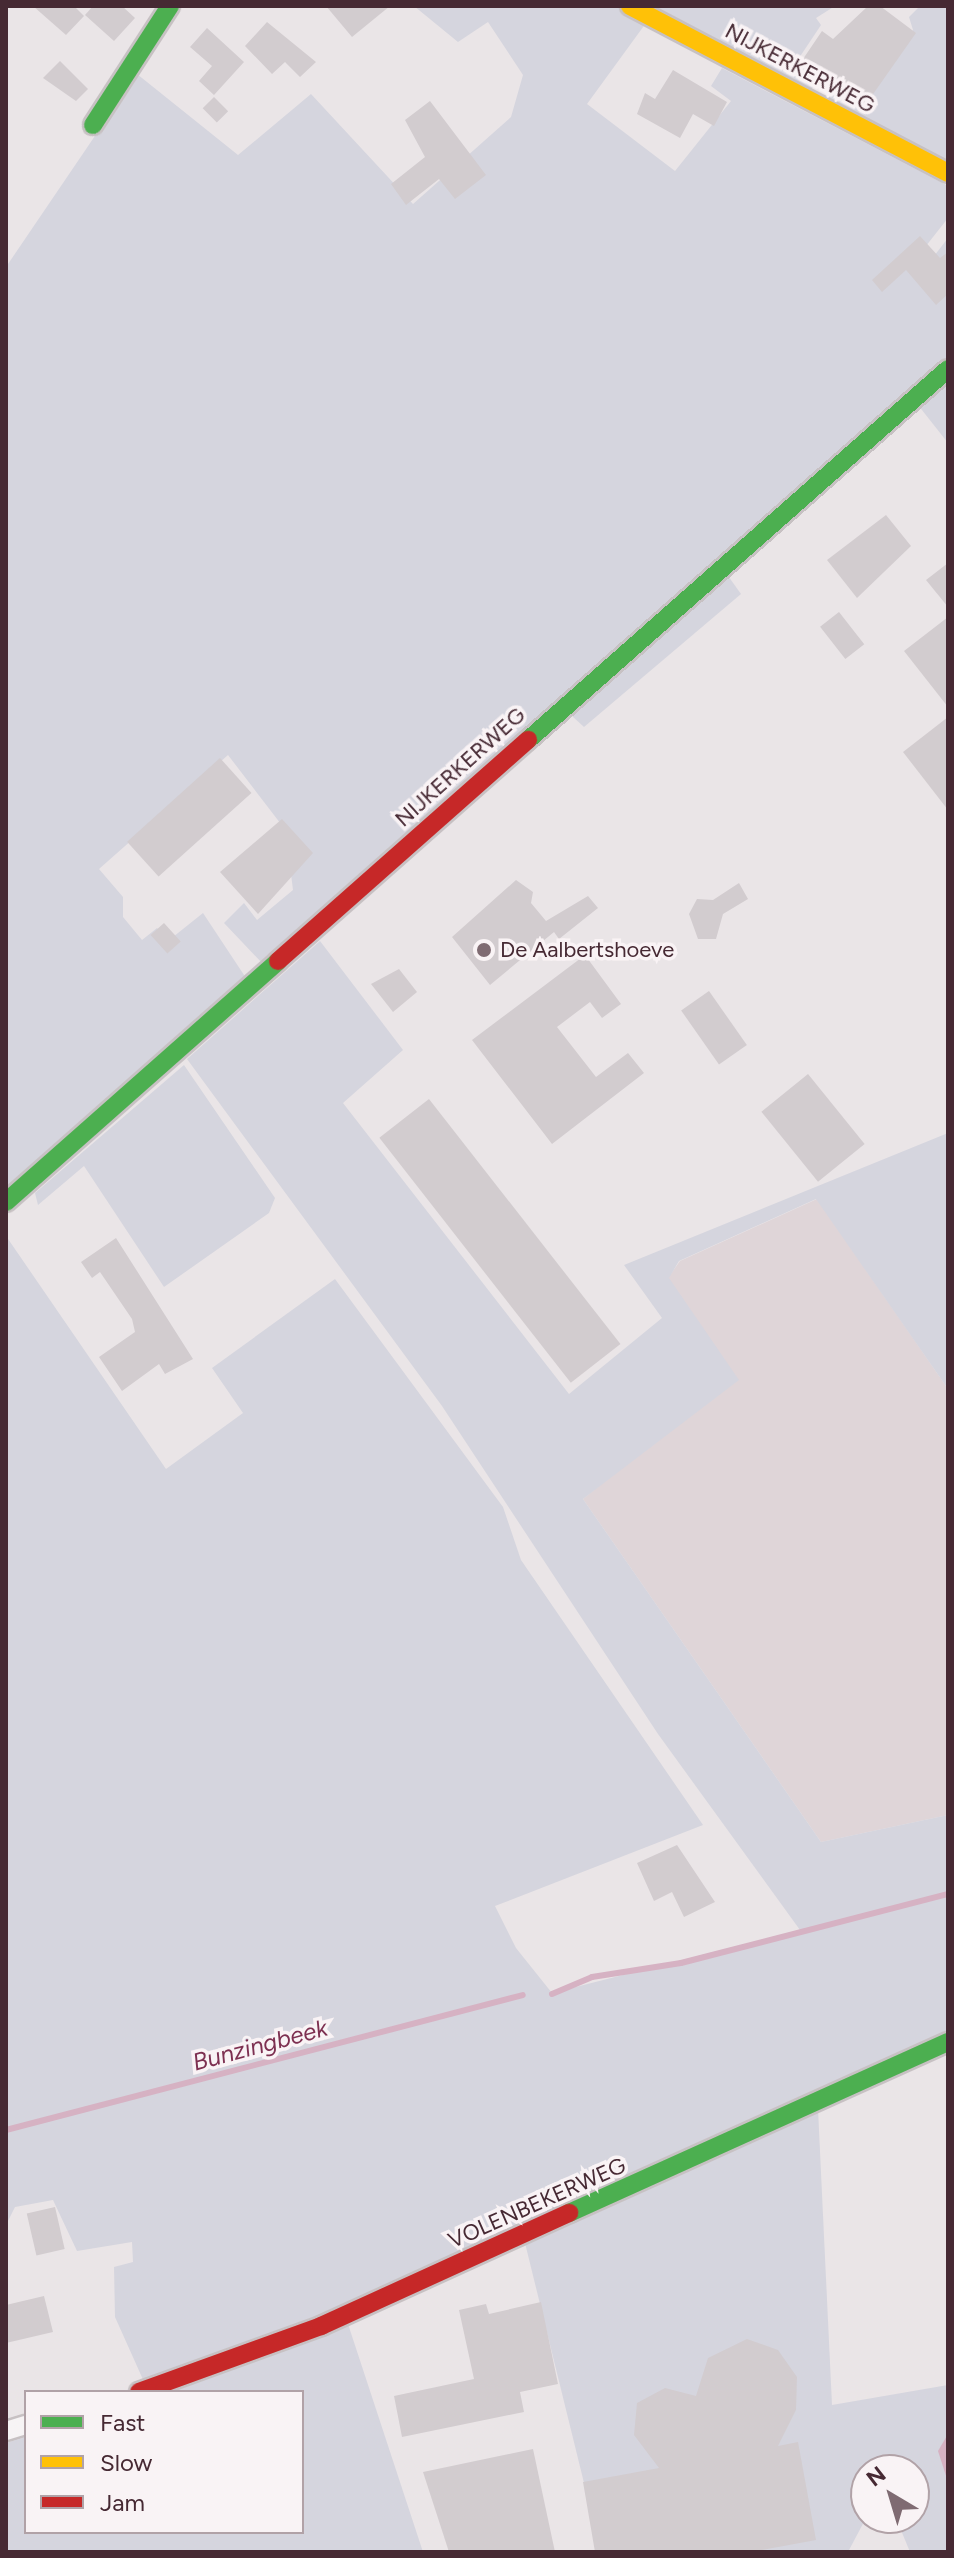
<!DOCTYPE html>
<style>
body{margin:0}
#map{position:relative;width:954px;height:2558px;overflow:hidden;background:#eae5e7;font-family:Figtree,sans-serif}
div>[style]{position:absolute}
.built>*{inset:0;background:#dfd5d8}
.green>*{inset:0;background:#d5d5de}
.water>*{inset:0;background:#d6b2c3}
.stream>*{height:6px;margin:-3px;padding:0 3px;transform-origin:3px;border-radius:3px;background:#d6b2c3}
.building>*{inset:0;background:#d2cccf;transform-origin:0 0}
.roads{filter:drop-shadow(2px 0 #c7c1c3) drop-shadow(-2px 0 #c7c1c3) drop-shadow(0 2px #c7c1c3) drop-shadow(0 -2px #c7c1c3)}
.street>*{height:18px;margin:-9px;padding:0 9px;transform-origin:9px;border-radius:9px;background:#f7f4f5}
.fast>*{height:18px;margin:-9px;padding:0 9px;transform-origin:9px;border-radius:9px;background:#4caf50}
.slow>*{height:18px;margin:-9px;padding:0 9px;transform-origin:9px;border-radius:9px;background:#ffc107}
.jam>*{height:18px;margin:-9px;padding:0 9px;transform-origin:9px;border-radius:9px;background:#c62828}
.dots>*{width:22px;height:22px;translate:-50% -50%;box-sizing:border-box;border:4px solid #f9f3f5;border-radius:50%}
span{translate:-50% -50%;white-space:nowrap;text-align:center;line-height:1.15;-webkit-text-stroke:7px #f9f3f5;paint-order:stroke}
.street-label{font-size:22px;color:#462933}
.poi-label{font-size:22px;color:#462933}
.left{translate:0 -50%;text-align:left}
.water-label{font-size:24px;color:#7d3051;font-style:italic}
.frame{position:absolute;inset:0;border:8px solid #462933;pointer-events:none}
.legend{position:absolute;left:24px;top:2390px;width:280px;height:144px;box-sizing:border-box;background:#f9f3f5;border:2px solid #b1a2a7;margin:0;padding:10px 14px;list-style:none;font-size:24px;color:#462933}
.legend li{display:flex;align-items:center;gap:16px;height:40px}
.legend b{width:40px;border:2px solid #b1a2a7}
.north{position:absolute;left:850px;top:2454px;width:80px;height:80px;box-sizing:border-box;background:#f9f3f5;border:2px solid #b1a2a7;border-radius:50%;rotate:322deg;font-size:22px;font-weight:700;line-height:32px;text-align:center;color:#462933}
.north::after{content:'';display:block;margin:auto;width:28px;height:36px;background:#7f6b72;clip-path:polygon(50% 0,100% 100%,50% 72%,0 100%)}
</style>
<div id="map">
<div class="built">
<i style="clip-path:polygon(817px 1199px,948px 1389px,948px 1815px,821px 1842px,583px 1499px,654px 1441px,668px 1278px,680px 1261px)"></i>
</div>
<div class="green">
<i style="clip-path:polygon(414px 6px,616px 6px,646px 23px,587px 104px,675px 171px,731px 101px,711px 86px,722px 68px,948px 186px,948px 218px,922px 251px,931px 260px,948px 238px,948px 358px,262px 963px,224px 923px,244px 903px,257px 920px,293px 890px,291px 874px,307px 858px,228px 755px,99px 869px,123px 897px,123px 917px,142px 940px,157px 928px,168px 941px,203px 913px,246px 978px,6px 1193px,6px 267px,137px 74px,238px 155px,311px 94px,413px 204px,511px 117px,523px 75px,488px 22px,458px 42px)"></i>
<i style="clip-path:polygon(654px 6px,835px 6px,816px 18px,821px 25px,797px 61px,818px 76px,812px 89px)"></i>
<i style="clip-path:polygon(920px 6px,948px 6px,948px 164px,827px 100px,828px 89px,856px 107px,913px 30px,909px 17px)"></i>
<i style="clip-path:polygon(948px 380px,948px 443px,918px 405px)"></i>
<i style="clip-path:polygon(726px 573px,741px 594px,584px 727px,572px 716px)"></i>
<i style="clip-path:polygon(320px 941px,403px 1050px,343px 1103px,569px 1394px,662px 1318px,624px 1265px,948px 1133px,948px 1389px,816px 1199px,679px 1261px,669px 1278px,739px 1380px,583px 1499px,821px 1842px,948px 1815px,948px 2032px,360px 2302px,145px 2384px,115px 2317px,114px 2267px,133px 2262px,132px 2242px,77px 2251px,53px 2200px,15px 2207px,6px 2225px,6px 1236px,166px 1469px,243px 1413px,212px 1368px,335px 1279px,503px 1507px,521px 1560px,703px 1825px,495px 1906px,516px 1948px,552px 1993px,800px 1930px,658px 1734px,442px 1406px,187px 1059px)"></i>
<i style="clip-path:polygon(184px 1065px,275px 1198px,269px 1213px,164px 1287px,84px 1166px,38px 1205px,35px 1193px)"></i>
<i style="clip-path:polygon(818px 2109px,832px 2405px,948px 2385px,948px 2552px,910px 2552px,896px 2518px,914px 2518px,914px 2470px,866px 2470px,866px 2518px,848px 2552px,601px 2552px,525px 2243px)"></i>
<i style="clip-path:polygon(348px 2324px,423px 2552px,6px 2552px,6px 2443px,26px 2437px,26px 2532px,302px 2532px,302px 2392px,171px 2392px)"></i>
</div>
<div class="water">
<i style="clip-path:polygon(948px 2434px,948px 2482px,938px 2451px)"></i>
</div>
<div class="stream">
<i style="left:552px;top:1994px;width:43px;rotate:-23deg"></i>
<i style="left:592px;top:1977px;width:90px;rotate:-8.9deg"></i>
<i style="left:681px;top:1963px;width:276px;rotate:-14.5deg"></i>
<i style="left:6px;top:2130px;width:534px;rotate:-14.63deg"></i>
</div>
<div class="building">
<i style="clip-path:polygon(33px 6px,74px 6px,84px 16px,66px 35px)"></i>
<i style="clip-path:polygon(93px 6px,122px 6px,135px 18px,114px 41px,85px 15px)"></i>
<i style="clip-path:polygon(326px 6px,390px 6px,352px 37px)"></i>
<i style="clip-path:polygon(868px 6px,880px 6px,916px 33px,864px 107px,801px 62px,822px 31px,833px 39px)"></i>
<i style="clip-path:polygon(267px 22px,316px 62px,300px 77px,285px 62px,272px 74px,245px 46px)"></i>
<i style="clip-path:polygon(207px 28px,244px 62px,214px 95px,199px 81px,212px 66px,190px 47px)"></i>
<i style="clip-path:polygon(60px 61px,88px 89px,76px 101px,43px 78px)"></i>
<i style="clip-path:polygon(673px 70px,727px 102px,714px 126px,693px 114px,680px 138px,637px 114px,645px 93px,655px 99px)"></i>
<i style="left:214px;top:97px;width:20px;height:16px;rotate:45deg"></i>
<i style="clip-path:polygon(430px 101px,486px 175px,455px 199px,439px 179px,406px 205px,391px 184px,425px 157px,405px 120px)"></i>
<i style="clip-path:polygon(920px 236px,940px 258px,948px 252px,948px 294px,936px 305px,906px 270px,882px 292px,872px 280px)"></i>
<i style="clip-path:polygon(886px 515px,911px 546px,857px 598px,827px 560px)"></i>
<i style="clip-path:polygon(948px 563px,948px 607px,926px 580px)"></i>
<i style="left:839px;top:612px;width:41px;height:24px;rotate:52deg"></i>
<i style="clip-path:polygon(948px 617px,948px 707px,904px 651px)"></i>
<i style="clip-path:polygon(948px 717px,948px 810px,903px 752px)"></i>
<i style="left:220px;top:758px;width:47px;height:125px;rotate:48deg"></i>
<i style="clip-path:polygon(282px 819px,313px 853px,258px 914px,220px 872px)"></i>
<i style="clip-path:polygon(516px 880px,533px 892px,531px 903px,546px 921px,588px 896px,598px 908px,559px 939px,554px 932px,490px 985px,452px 937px)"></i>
<i style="clip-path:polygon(739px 883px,748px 899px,723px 914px,716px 939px,698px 939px,689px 914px,697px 899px,713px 900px)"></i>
<i style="left:164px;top:923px;width:25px;height:18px;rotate:48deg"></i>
<i style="clip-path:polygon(585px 955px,621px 1004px,602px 1018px,590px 1002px,557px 1027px,596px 1077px,628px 1053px,644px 1073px,552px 1144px,472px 1040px)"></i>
<i style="clip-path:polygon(399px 969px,417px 992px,393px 1012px,371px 984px)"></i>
<i style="left:709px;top:991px;width:66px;height:34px;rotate:55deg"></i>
<i style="left:808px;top:1074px;width:90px;height:60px;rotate:51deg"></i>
<i style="left:429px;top:1099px;width:311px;height:63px;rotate:52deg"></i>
<i style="clip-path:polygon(116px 1238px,193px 1359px,165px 1374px,159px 1364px,122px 1391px,99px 1357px,135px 1332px,132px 1319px,100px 1272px,92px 1278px,81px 1262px)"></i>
<i style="clip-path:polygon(677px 1845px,715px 1902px,684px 1917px,672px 1892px,654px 1901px,637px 1863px)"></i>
<i style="left:55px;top:2207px;width:43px;height:29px;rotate:77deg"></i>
<i style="clip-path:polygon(44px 2296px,53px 2332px,6px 2343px,6px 2305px)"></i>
<i style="clip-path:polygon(541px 2302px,558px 2384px,520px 2392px,524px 2412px,402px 2437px,394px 2396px,474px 2379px,459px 2310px,486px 2304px,489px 2314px)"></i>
<i style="clip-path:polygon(747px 2339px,778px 2350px,797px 2377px,796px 2410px,778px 2446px,798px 2442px,816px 2540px,751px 2552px,595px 2552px,583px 2482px,659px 2468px,634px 2435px,637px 2403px,665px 2388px,696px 2396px,708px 2358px)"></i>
<i style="clip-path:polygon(533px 2449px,555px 2552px,449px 2552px,423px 2472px)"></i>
</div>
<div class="roads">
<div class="street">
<i style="left:6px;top:2431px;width:21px;rotate:-17deg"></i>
</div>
<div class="fast">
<i style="left:93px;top:125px;width:142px;rotate:-57.1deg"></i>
<i style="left:528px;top:740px;width:560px;rotate:-41.46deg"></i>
<i style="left:6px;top:1202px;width:363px;rotate:-41.5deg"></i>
<i style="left:569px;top:2213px;width:416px;rotate:-24.3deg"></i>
</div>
<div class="slow">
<i style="left:630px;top:6px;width:359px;rotate:27.7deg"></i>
</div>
<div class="jam">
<i style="left:278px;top:961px;width:334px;rotate:-41.5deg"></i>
<i style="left:139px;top:2392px;width:194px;rotate:-19.9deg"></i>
<i style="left:321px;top:2326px;width:273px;rotate:-24.5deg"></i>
</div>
</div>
<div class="dots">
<i style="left:484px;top:950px;background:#7f6b72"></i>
</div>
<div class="street-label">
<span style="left:800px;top:68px;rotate:28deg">NIJKERKERWEG</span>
<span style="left:460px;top:767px;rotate:-42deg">NIJKERKERWEG</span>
<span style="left:537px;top:2203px;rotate:-24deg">VOLENBEKERWEG</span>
</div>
<div class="poi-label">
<span class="left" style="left:500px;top:950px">De Aalbertshoeve</span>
</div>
<div class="water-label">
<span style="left:260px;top:2045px;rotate:-15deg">Bunzingbeek</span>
</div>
<div class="frame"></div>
<ul class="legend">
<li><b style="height:10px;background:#4caf50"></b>Fast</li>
<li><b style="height:10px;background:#ffc107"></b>Slow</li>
<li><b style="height:10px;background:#c62828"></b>Jam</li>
</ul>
<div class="north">N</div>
</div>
